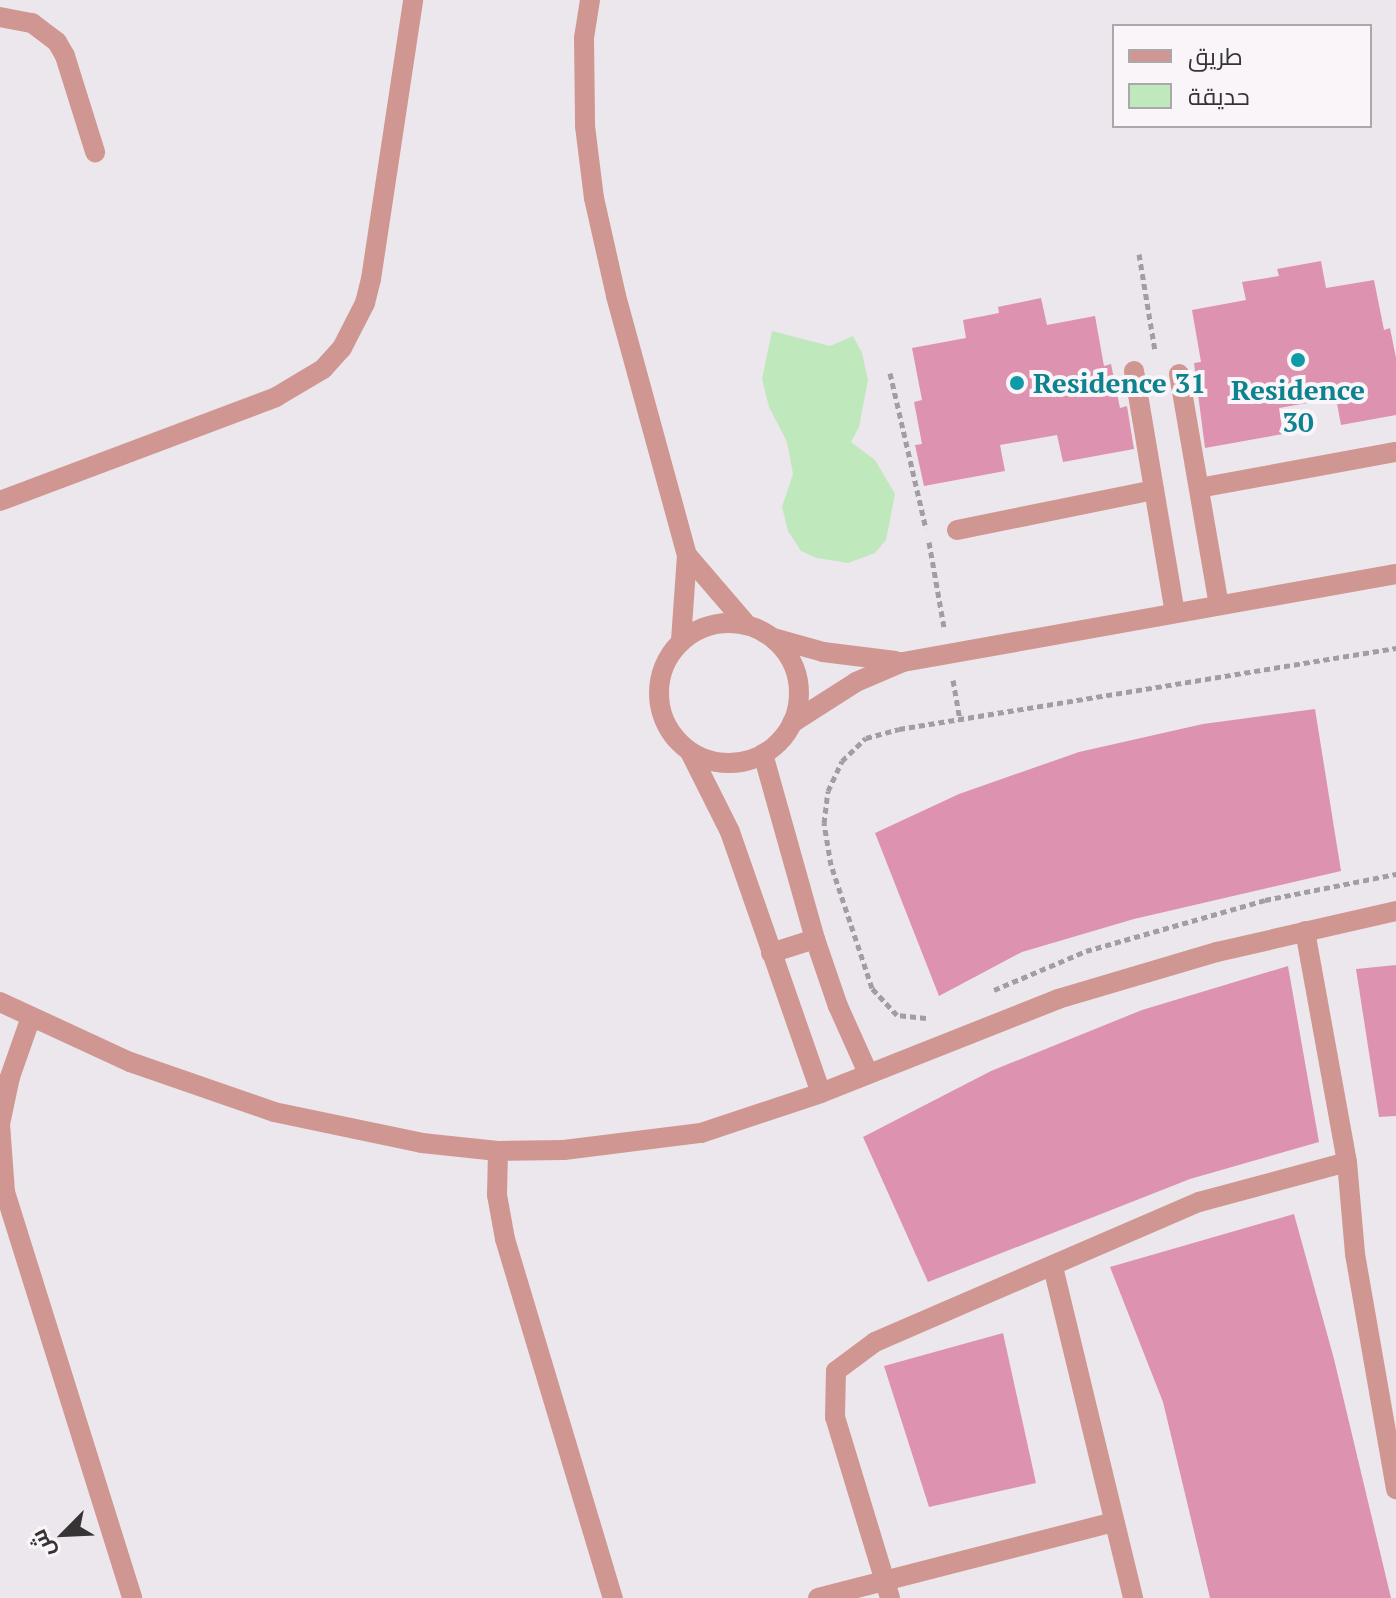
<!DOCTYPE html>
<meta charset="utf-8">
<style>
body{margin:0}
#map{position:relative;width:1396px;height:1598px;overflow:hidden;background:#ece7ec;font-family:"PT Serif",Cairo,serif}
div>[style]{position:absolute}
.green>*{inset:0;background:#c0e8bd}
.building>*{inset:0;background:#dd93af}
.path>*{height:5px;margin-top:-2.5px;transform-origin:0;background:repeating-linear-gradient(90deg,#a19ea1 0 6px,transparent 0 10px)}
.lane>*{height:20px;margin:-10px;padding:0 10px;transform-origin:10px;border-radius:10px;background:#d09792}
.street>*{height:20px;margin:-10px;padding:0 10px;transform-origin:10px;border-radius:10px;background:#d09792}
.street>.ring{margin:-10px;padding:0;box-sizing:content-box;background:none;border:20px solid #d09792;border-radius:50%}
.dots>*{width:22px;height:22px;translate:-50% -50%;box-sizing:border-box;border:4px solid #f9f5f9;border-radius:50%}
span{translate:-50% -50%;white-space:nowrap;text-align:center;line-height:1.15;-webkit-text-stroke:8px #f9f5f9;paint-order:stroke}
.culture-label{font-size:28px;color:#0d838f;font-weight:700}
.left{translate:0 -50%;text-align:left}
.legend{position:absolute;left:1112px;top:24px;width:260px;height:104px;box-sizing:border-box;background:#f9f5f9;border:2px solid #aba8ab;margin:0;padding:10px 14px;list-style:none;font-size:24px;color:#363435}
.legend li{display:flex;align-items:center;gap:16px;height:40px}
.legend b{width:40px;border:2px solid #aba8ab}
.north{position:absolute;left:24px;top:1494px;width:80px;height:80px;-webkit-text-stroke:6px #f9f5f9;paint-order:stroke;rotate:246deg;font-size:22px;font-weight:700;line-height:32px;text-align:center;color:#363435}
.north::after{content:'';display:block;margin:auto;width:28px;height:36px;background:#363435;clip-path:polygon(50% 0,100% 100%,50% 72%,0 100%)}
</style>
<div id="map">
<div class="green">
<i style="clip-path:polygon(772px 331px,830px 346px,853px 336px,862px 353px,868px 380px,859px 427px,851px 442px,875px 460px,895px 494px,886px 540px,875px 553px,848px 563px,817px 558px,801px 551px,788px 531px,782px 507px,793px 474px,787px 442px,769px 407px,762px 379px)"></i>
</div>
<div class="building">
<i style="clip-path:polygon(1321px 261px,1326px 288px,1374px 280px,1384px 330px,1390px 328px,1396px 358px,1396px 415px,1341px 425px,1336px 398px,1279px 408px,1283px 434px,1205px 448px,1194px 363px,1201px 362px,1192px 310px,1246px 300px,1242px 282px,1279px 276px,1277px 269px)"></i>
<i style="clip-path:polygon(1041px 298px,1047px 325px,1095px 316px,1104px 366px,1111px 364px,1120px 408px,1127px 406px,1134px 449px,1063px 462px,1057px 435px,1000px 445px,1005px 471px,924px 486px,915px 445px,922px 444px,914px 402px,922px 400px,912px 348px,966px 338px,963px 320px,999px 313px,998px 307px)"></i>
<i style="clip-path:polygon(1315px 709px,1341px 871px,1134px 919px,1022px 952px,939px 996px,875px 833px,959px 794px,1079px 752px,1203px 724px)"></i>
<i style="clip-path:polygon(1396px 965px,1396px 1116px,1379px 1117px,1356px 969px)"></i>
<i style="clip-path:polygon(1288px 966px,1319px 1142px,1190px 1179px,928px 1282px,863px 1137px,991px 1071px,1142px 1010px)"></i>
<i style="clip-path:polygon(1294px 1214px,1334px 1359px,1391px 1598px,1210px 1598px,1163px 1402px,1110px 1267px)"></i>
<i style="clip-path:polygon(1003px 1333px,1036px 1483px,929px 1507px,884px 1366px)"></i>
</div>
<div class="path">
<i style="left:1139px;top:254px;width:98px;rotate:80.6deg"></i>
<i style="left:890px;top:373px;width:160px;rotate:77deg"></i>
<i style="left:929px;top:542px;width:86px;rotate:80deg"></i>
<i style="left:953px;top:680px;width:41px;rotate:80.1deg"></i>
<i style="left:994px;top:990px;width:100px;rotate:-23deg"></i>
<i style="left:1086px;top:951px;width:186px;rotate:-15.9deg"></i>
<i style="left:1265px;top:900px;width:134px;rotate:-11.2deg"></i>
<i style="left:926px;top:1018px;width:29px;rotate:-174deg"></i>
<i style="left:897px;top:1015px;width:37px;rotate:-133deg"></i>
<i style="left:872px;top:988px;width:130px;rotate:-108.4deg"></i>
<i style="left:831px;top:865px;width:43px;rotate:-99.5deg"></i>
<i style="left:824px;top:823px;width:32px;rotate:-83deg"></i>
<i style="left:828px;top:791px;width:33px;rotate:-65deg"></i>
<i style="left:842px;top:761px;width:33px;rotate:-44deg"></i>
<i style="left:866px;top:738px;width:34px;rotate:-15deg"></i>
<i style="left:899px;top:729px;width:504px;rotate:-9.26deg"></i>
</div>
<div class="lane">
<i style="left:590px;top:0;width:38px;rotate:99deg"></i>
<i style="left:584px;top:38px;width:88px;rotate:89.3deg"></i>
<i style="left:585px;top:126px;width:73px;rotate:82.9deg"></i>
<i style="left:594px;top:198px;width:100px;rotate:77.3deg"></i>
<i style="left:616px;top:296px;width:269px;rotate:74.7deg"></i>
<i style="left:687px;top:555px;width:85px;rotate:94deg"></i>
<i style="left:0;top:17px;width:33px;rotate:11deg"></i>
<i style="left:32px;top:23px;width:31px;rotate:37deg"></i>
<i style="left:57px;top:42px;width:16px;rotate:60deg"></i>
<i style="left:65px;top:56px;width:101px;rotate:72.6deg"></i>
<i style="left:1134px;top:371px;width:245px;rotate:80.4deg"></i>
<i style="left:1179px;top:374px;width:234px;rotate:80.2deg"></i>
<i style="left:1199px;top:488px;width:200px;rotate:-10.4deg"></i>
<i style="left:0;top:501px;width:295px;rotate:-20.6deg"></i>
<i style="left:276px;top:397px;width:55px;rotate:-30.8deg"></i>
<i style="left:323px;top:369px;width:28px;rotate:-48deg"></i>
<i style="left:342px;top:348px;width:51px;rotate:-62.9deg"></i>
<i style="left:365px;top:303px;width:25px;rotate:-76deg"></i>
<i style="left:371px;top:279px;width:282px;rotate:-81.4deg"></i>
<i style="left:957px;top:530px;width:201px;rotate:-11.5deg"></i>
<i style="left:687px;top:555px;width:92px;rotate:49.4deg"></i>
</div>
<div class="street">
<i class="ring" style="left:659px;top:623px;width:120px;height:120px"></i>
<i style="left:773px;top:638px;width:52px;rotate:15.6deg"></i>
<i style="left:823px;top:652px;width:73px;rotate:7.1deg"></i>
<i style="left:792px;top:723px;width:76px;rotate:-32.6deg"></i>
<i style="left:856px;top:682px;width:51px;rotate:-23.1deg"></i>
<i style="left:903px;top:662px;width:501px;rotate:-10.12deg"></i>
<i style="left:690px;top:752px;width:89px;rotate:63.4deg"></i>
<i style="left:730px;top:832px;width:276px;rotate:70.8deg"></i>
<i style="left:763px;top:754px;width:192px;rotate:74.3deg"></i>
<i style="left:815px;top:939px;width:71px;rotate:71.1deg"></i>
<i style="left:838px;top:1006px;width:73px;rotate:65.9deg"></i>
<i style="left:1305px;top:931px;width:235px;rotate:79.7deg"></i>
<i style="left:771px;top:953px;width:46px;rotate:-17.7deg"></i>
<i style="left:0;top:1002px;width:143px;rotate:24.8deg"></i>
<i style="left:130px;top:1062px;width:152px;rotate:19.1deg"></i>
<i style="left:274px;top:1112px;width:151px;rotate:11.8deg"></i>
<i style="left:422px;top:1143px;width:76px;rotate:6deg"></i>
<i style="left:498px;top:1151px;width:66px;rotate:-0.9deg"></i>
<i style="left:564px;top:1150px;width:138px;rotate:-7.1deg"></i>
<i style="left:701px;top:1133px;width:126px;rotate:-18.4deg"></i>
<i style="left:821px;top:1093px;width:255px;rotate:-21.6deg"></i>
<i style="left:1058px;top:999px;width:166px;rotate:-16.5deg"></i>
<i style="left:1217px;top:952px;width:184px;rotate:-12.9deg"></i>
<i style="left:31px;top:1017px;width:64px;rotate:109.3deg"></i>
<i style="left:10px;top:1077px;width:48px;rotate:102deg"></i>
<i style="left:0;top:1124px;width:68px;rotate:85.8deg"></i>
<i style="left:5px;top:1192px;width:425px;rotate:72.6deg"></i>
<i style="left:498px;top:1151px;width:44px;rotate:91.3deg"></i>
<i style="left:497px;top:1195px;width:45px;rotate:79.7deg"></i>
<i style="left:505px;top:1239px;width:375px;rotate:73.3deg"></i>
<i style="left:1053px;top:1267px;width:341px;rotate:76.4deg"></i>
<i style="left:818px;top:1598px;width:306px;rotate:-14.4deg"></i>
<i style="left:890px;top:1598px;width:189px;rotate:-106.9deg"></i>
<i style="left:835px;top:1417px;width:46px;rotate:-88.8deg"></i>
<i style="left:836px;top:1371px;width:49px;rotate:-36.6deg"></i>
<i style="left:875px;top:1342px;width:353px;rotate:-23.4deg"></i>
<i style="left:1199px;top:1202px;width:153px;rotate:-15.1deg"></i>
<i style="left:1347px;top:1162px;width:92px;rotate:85deg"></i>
<i style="left:1355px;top:1254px;width:239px;rotate:80.1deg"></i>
</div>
<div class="dots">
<i style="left:1298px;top:360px;background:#0f9aa8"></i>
<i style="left:1017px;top:383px;background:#0f9aa8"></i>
</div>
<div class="culture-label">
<span class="left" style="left:1033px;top:383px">Residence 31</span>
<span style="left:1298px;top:406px">Residence<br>30</span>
</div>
<ul class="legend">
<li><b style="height:10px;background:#d09792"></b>طريق</li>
<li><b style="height:22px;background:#c0e8bd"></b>حديقة</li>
</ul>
<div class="north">ش</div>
</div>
